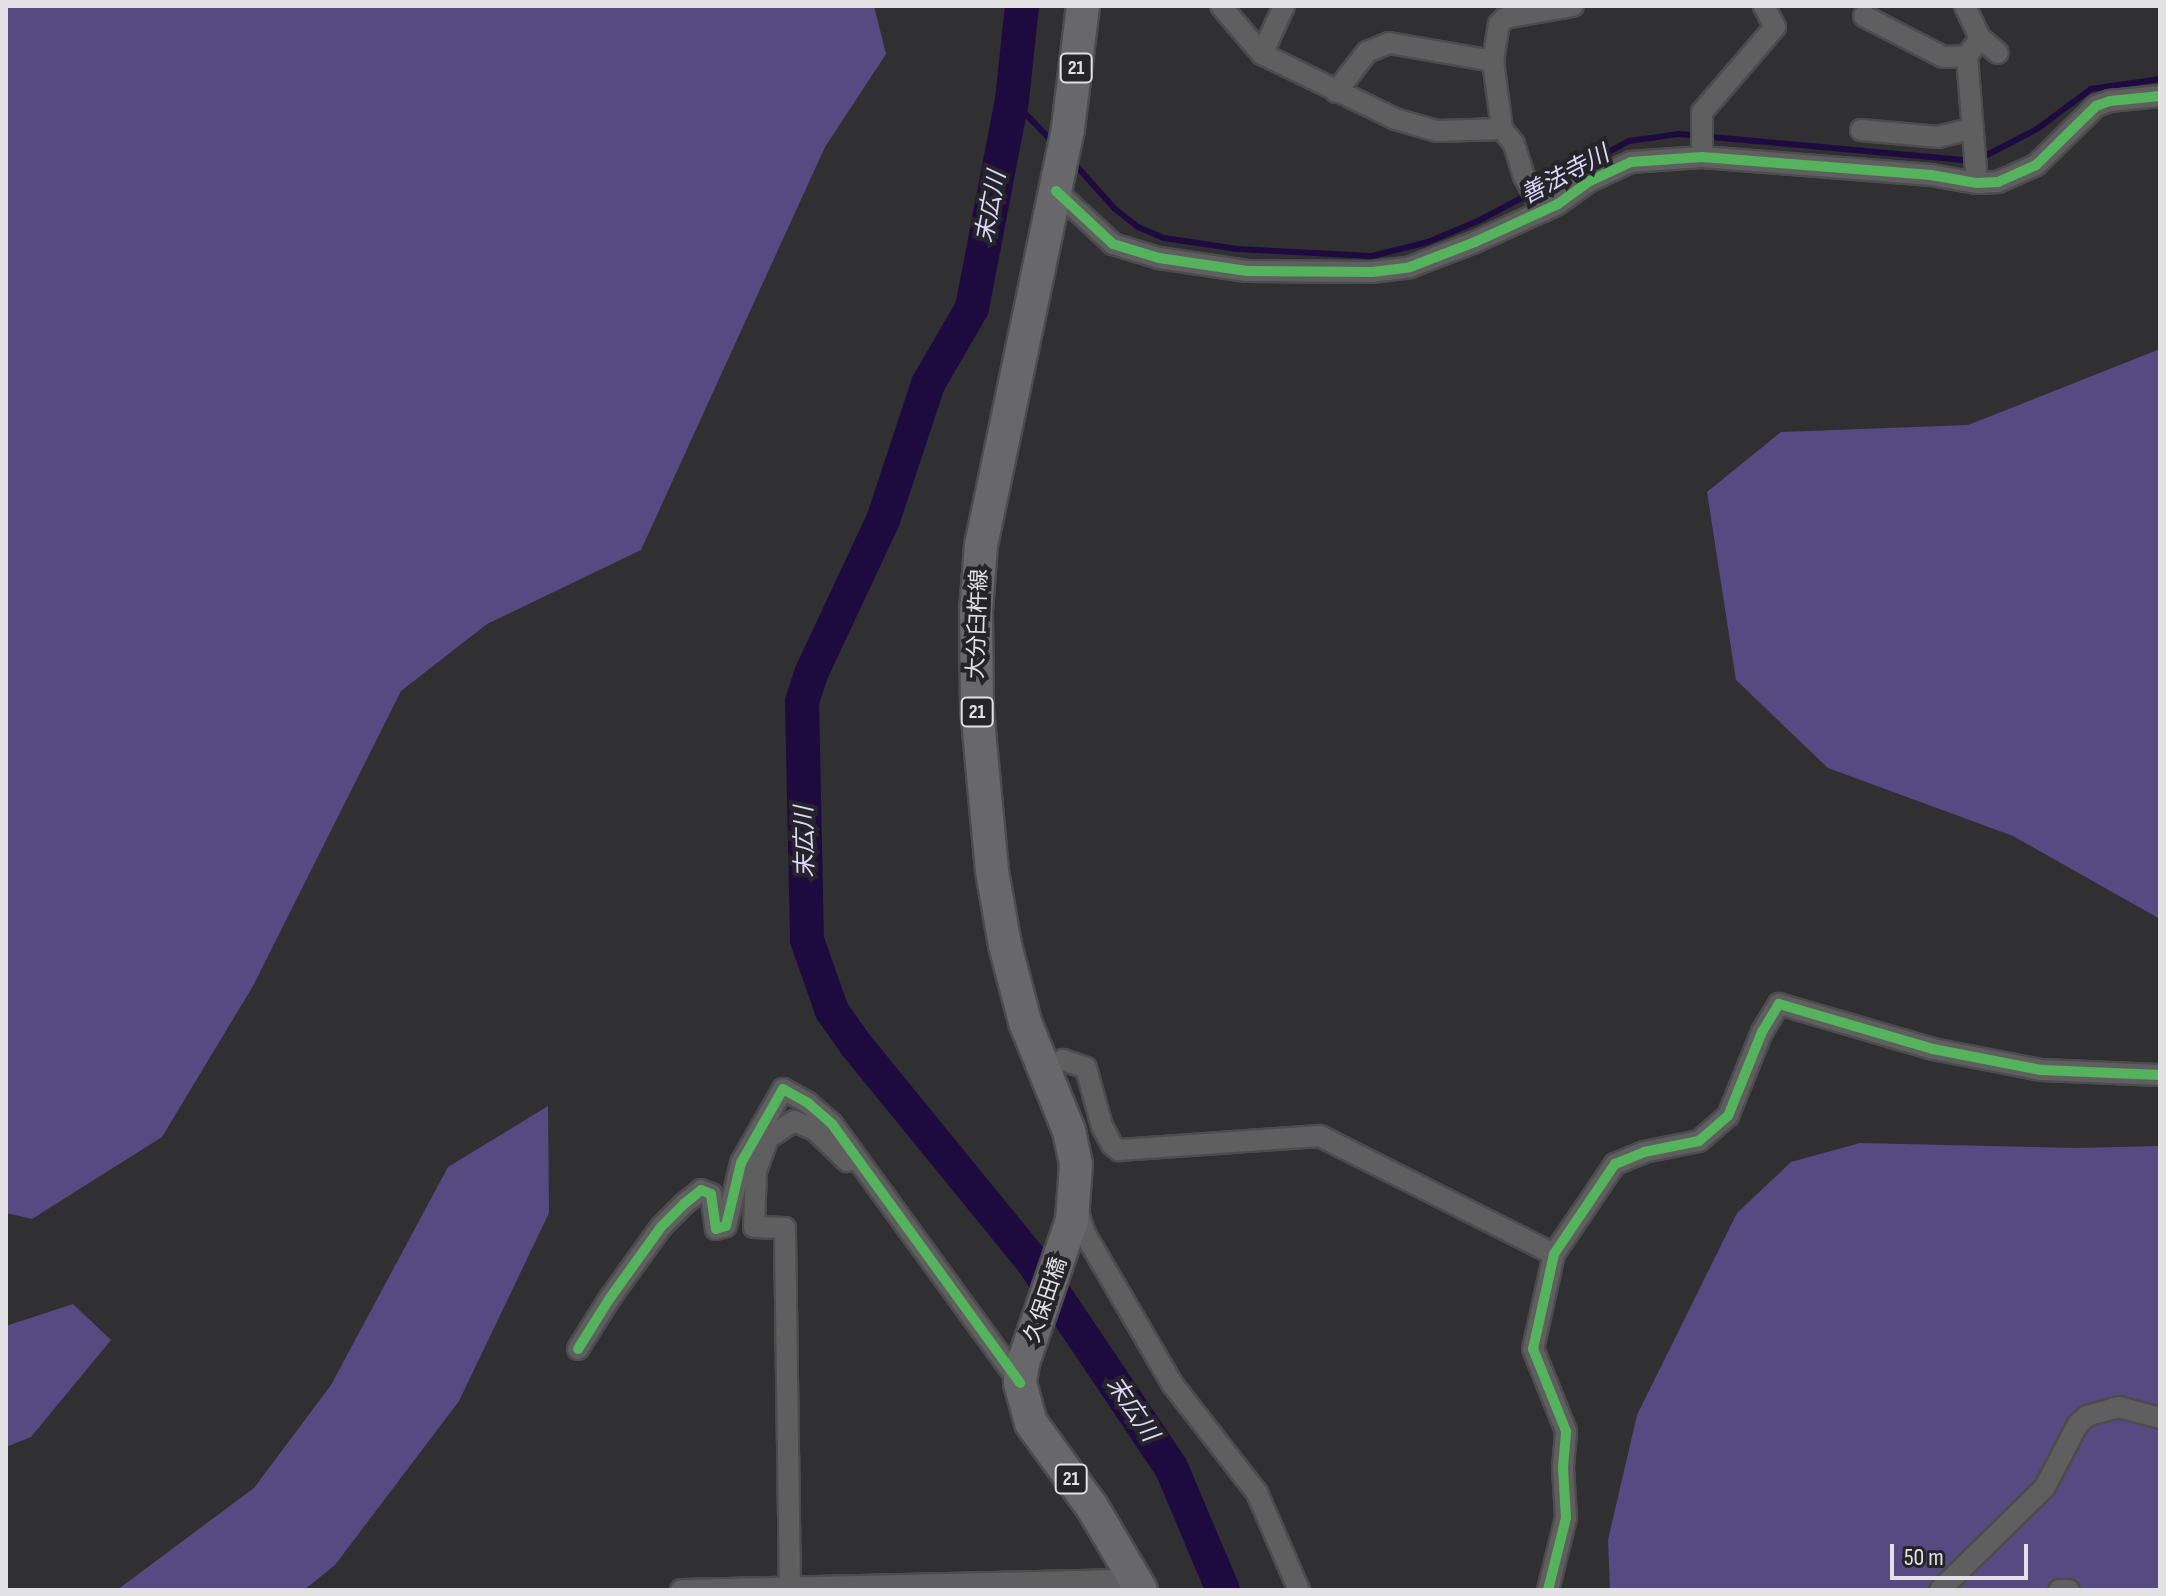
<!DOCTYPE html>
<meta charset="utf-8">
<style>
body{margin:0}
#map{position:relative;width:2166px;height:1596px;overflow:hidden;background:#302f32;font-family:"Sofia Sans Condensed","Noto Sans JP",sans-serif}
div>[style]{position:absolute}
.forest>*{inset:0;background:#554b82}
.stream>*{height:6px;margin:-3px;padding:0 3px;transform-origin:3px;border-radius:3px;background:#1d0b40}
.river>*{height:34px;margin:-17px;padding:0 17px;transform-origin:17px;border-radius:17px;background:#1d0b40}
.roads{filter:drop-shadow(2px 0 #4c4c4e) drop-shadow(-2px 0 #4c4c4e) drop-shadow(0 2px #4c4c4e) drop-shadow(0 -2px #4c4c4e)}
.street>*{height:20px;margin:-10px;padding:0 10px;transform-origin:10px;border-radius:10px;background:#5f5f60}
.primary>*{height:32px;margin:-16px;padding:0 16px;transform-origin:16px;border-radius:16px;background:#68686a}
.cycleway>*{height:10px;margin:-5px;padding:0 5px;transform-origin:5px;border-radius:5px;background:#56b35d}
span{translate:-50% -50%;white-space:nowrap;text-align:center;line-height:1.15;-webkit-text-stroke:8px #252429;paint-order:stroke}
.shield-label span{padding:2px 6px;background:#252429;border:2px solid;border-radius:6px;-webkit-text-stroke-width:0}
.shield-label{font-size:20px;color:#e2e2e5;font-weight:700}
.street-label{font-size:22px;color:#e2e2e5}
.water-label{font-size:24px;color:#dcd7fd;font-style:italic}
.frame{position:absolute;inset:0;border:8px solid #e2e2e5;pointer-events:none}
.scale{position:absolute;left:1890px;top:1544px;width:138px;height:36px;box-sizing:border-box;border:4px solid #e2e2e5;border-top:0;padding-left:10px;font-size:24px;line-height:28px;white-space:nowrap;color:#e2e2e5;-webkit-text-stroke:6px #252429;paint-order:stroke}
</style>
<div id="map">
<div class="forest">
<i style="clip-path:polygon(6px 6px,874px 6px,886px 54px,825px 147px,641px 550px,487px 624px,401px 691px,253px 986px,162px 1137px,32px 1219px,6px 1213px)"></i>
<i style="clip-path:polygon(2160px 349px,2160px 919px,2013px 836px,1828px 768px,1736px 680px,1707px 492px,1781px 432px,1968px 425px)"></i>
<i style="clip-path:polygon(548px 1106px,549px 1213px,459px 1401px,335px 1565px,304px 1590px,117px 1590px,254px 1488px,331px 1385px,448px 1167px)"></i>
<i style="clip-path:polygon(1860px 1143px,2076px 1148px,2160px 1146px,2160px 1590px,1610px 1590px,1608px 1540px,1637px 1415px,1737px 1213px,1791px 1162px)"></i>
<i style="clip-path:polygon(73px 1304px,111px 1340px,31px 1437px,6px 1447px,6px 1326px)"></i>
</div>
<div class="stream">
<i style="left:1012px;top:100px;width:62px;rotate:45.7deg"></i>
<i style="left:1072px;top:161px;width:64px;rotate:48.1deg"></i>
<i style="left:1115px;top:209px;width:29px;rotate:38deg"></i>
<i style="left:1138px;top:227px;width:28px;rotate:23deg"></i>
<i style="left:1164px;top:238px;width:74px;rotate:8.6deg"></i>
<i style="left:1237px;top:249px;width:135px;rotate:3deg"></i>
<i style="left:1372px;top:256px;width:58px;rotate:-14deg"></i>
<i style="left:1428px;top:242px;width:56px;rotate:-22.9deg"></i>
<i style="left:1480px;top:220px;width:169px;rotate:-27.9deg"></i>
<i style="left:1629px;top:141px;width:49px;rotate:-8.1deg"></i>
<i style="left:1678px;top:134px;width:284px;rotate:5.2deg"></i>
<i style="left:1961px;top:160px;width:22px;rotate:-8deg"></i>
<i style="left:1983px;top:157px;width:61px;rotate:-27.4deg"></i>
<i style="left:2037px;top:129px;width:67px;rotate:-36.5deg"></i>
<i style="left:2091px;top:89px;width:70px;rotate:-8.2deg"></i>
</div>
<div class="river">
<i style="left:1022px;top:6px;width:95px;rotate:96.1deg"></i>
<i style="left:1012px;top:100px;width:212px;rotate:100.9deg"></i>
<i style="left:972px;top:308px;width:88px;rotate:120.1deg"></i>
<i style="left:928px;top:384px;width:143px;rotate:108.3deg"></i>
<i style="left:883px;top:520px;width:170px;rotate:115.1deg"></i>
<i style="left:811px;top:674px;width:29px;rotate:108deg"></i>
<i style="left:802px;top:702px;width:238px;rotate:88.8deg"></i>
<i style="left:807px;top:940px;width:75px;rotate:70.6deg"></i>
<i style="left:832px;top:1011px;width:42px;rotate:54.8deg"></i>
<i style="left:856px;top:1045px;width:280px;rotate:50.8deg"></i>
<i style="left:1033px;top:1262px;width:247px;rotate:56.1deg"></i>
<i style="left:1171px;top:1467px;width:134px;rotate:67.1deg"></i>
</div>
<div class="roads">
<div class="street">
<i style="left:1221px;top:6px;width:63px;rotate:49.5deg"></i>
<i style="left:1262px;top:54px;width:148px;rotate:26deg"></i>
<i style="left:1395px;top:119px;width:44px;rotate:15.9deg"></i>
<i style="left:1437px;top:131px;width:65px;rotate:-1.8deg"></i>
<i style="left:1502px;top:129px;width:19px;rotate:51deg"></i>
<i style="left:1514px;top:144px;width:34px;rotate:73deg"></i>
<i style="left:1524px;top:176px;width:40px;rotate:62deg"></i>
<i style="left:1965px;top:6px;width:35px;rotate:65deg"></i>
<i style="left:1980px;top:38px;width:23px;rotate:40deg"></i>
<i style="left:1864px;top:16px;width:89px;rotate:27.4deg"></i>
<i style="left:1943px;top:57px;width:24px;rotate:-2deg"></i>
<i style="left:1262px;top:54px;width:53px;rotate:-65.4deg"></i>
<i style="left:1336px;top:92px;width:51px;rotate:-52.2deg"></i>
<i style="left:1367px;top:52px;width:24px;rotate:-22deg"></i>
<i style="left:1389px;top:43px;width:106px;rotate:9.8deg"></i>
<i style="left:1502px;top:129px;width:69px;rotate:-97.5deg"></i>
<i style="left:1493px;top:61px;width:37px;rotate:-81deg"></i>
<i style="left:1499px;top:24px;width:8px;rotate:-45deg"></i>
<i style="left:1505px;top:18px;width:69px;rotate:-10deg"></i>
<i style="left:1861px;top:130px;width:77px;rotate:5.2deg"></i>
<i style="left:1938px;top:137px;width:34px;rotate:-14deg"></i>
<i style="left:1702px;top:157px;width:45px;rotate:-90deg"></i>
<i style="left:1702px;top:112px;width:112px;rotate:-49.3deg"></i>
<i style="left:1775px;top:27px;width:24px;rotate:-118deg"></i>
<i style="left:1977px;top:183px;width:127px;rotate:-94.5deg"></i>
<i style="left:1967px;top:56px;width:22px;rotate:-54deg"></i>
<i style="left:1056px;top:191px;width:78px;rotate:42.9deg"></i>
<i style="left:1113px;top:244px;width:48px;rotate:16.9deg"></i>
<i style="left:1159px;top:258px;width:89px;rotate:8.4deg"></i>
<i style="left:1247px;top:271px;width:125px;rotate:0.5deg"></i>
<i style="left:1372px;top:272px;width:38px;rotate:-7deg"></i>
<i style="left:1410px;top:267px;width:70px;rotate:-21deg"></i>
<i style="left:1475px;top:242px;width:91px;rotate:-24.6deg"></i>
<i style="left:1558px;top:204px;width:39px;rotate:-36deg"></i>
<i style="left:1590px;top:181px;width:45px;rotate:-24.9deg"></i>
<i style="left:1631px;top:162px;width:71px;rotate:-4deg"></i>
<i style="left:1702px;top:157px;width:230px;rotate:4.5deg"></i>
<i style="left:1931px;top:175px;width:47px;rotate:9.9deg"></i>
<i style="left:1977px;top:183px;width:21px;rotate:-3deg"></i>
<i style="left:1998px;top:182px;width:42px;rotate:-24.1deg"></i>
<i style="left:2036px;top:165px;width:84px;rotate:-44.5deg"></i>
<i style="left:2096px;top:106px;width:15px;rotate:-20deg"></i>
<i style="left:2110px;top:101px;width:50px;rotate:-5.7deg"></i>
<i style="left:1043px;top:1068px;width:22px;rotate:-22deg"></i>
<i style="left:1063px;top:1060px;width:24px;rotate:19deg"></i>
<i style="left:1086px;top:1068px;width:60px;rotate:74.6deg"></i>
<i style="left:1102px;top:1126px;width:21px;rotate:62deg"></i>
<i style="left:1112px;top:1145px;width:9px;rotate:36deg"></i>
<i style="left:1119px;top:1150px;width:201px;rotate:-4deg"></i>
<i style="left:1320px;top:1136px;width:262px;rotate:26.8deg"></i>
<i style="left:1077px;top:1209px;width:26px;rotate:72deg"></i>
<i style="left:1085px;top:1234px;width:175px;rotate:59.8deg"></i>
<i style="left:1173px;top:1385px;width:137px;rotate:52.1deg"></i>
<i style="left:1257px;top:1493px;width:106px;rotate:66.6deg"></i>
<i style="left:578px;top:1349px;width:60px;rotate:-57.9deg"></i>
<i style="left:610px;top:1298px;width:87px;rotate:-54.3deg"></i>
<i style="left:661px;top:1227px;width:33px;rotate:-45deg"></i>
<i style="left:684px;top:1204px;width:22px;rotate:-39deg"></i>
<i style="left:701px;top:1190px;width:11px;rotate:22deg"></i>
<i style="left:711px;top:1194px;width:35px;rotate:82deg"></i>
<i style="left:716px;top:1229px;width:10px;rotate:-17deg"></i>
<i style="left:726px;top:1226px;width:65px;rotate:-76.6deg"></i>
<i style="left:741px;top:1163px;width:85px;rotate:-60.4deg"></i>
<i style="left:783px;top:1089px;width:29px;rotate:29deg"></i>
<i style="left:808px;top:1103px;width:32px;rotate:41deg"></i>
<i style="left:832px;top:1124px;width:320px;rotate:54deg"></i>
<i style="left:681px;top:1590px;width:455px;rotate:-1.3deg"></i>
<i style="left:790px;top:1590px;width:362px;rotate:-90.8deg"></i>
<i style="left:785px;top:1228px;width:31px;rotate:-178deg"></i>
<i style="left:754px;top:1227px;width:56px;rotate:-88deg"></i>
<i style="left:756px;top:1171px;width:35px;rotate:-70deg"></i>
<i style="left:768px;top:1138px;width:31px;rotate:-33deg"></i>
<i style="left:794px;top:1121px;width:23px;rotate:23deg"></i>
<i style="left:815px;top:1130px;width:45px;rotate:44.1deg"></i>
<i style="left:1548px;top:1590px;width:74px;rotate:-76deg"></i>
<i style="left:1566px;top:1518px;width:51px;rotate:-93.4deg"></i>
<i style="left:1563px;top:1467px;width:36px;rotate:-85deg"></i>
<i style="left:1566px;top:1431px;width:88px;rotate:-111.9deg"></i>
<i style="left:1533px;top:1349px;width:97px;rotate:-77.5deg"></i>
<i style="left:1554px;top:1254px;width:109px;rotate:-55.9deg"></i>
<i style="left:1615px;top:1164px;width:31px;rotate:-22deg"></i>
<i style="left:1644px;top:1152px;width:56px;rotate:-11.3deg"></i>
<i style="left:1699px;top:1141px;width:38px;rotate:-41deg"></i>
<i style="left:1728px;top:1116px;width:91px;rotate:-68deg"></i>
<i style="left:1762px;top:1032px;width:33px;rotate:-59deg"></i>
<i style="left:1779px;top:1004px;width:160px;rotate:16.3deg"></i>
<i style="left:1933px;top:1049px;width:110px;rotate:11deg"></i>
<i style="left:2041px;top:1070px;width:119px;rotate:2.4deg"></i>
<i style="left:1940px;top:1590px;width:147px;rotate:-44.4deg"></i>
<i style="left:2045px;top:1487px;width:71px;rotate:-62.4deg"></i>
<i style="left:2078px;top:1424px;width:12px;rotate:-42deg"></i>
<i style="left:2087px;top:1416px;width:33px;rotate:-16deg"></i>
<i style="left:2119px;top:1407px;width:42px;rotate:15deg"></i>
<i style="left:2059px;top:1590px;width:10px"></i>
</div>
<div class="primary">
<i style="left:1083px;top:6px;width:124px;rotate:97deg"></i>
<i style="left:1068px;top:129px;width:425px;rotate:101.8deg"></i>
<i style="left:981px;top:545px;width:66px;rotate:94.3deg"></i>
<i style="left:976px;top:611px;width:98px;rotate:89.4deg"></i>
<i style="left:977px;top:709px;width:163px;rotate:84.7deg"></i>
<i style="left:992px;top:871px;width:75px;rotate:80deg"></i>
<i style="left:1005px;top:945px;width:80px;rotate:75.4deg"></i>
<i style="left:1025px;top:1022px;width:118px;rotate:68deg"></i>
<i style="left:1069px;top:1131px;width:34px;rotate:78deg"></i>
<i style="left:1076px;top:1164px;width:56px;rotate:94.1deg"></i>
<i style="left:1072px;top:1220px;width:151px;rotate:108.9deg"></i>
<i style="left:1023px;top:1363px;width:20px;rotate:99deg"></i>
<i style="left:1020px;top:1383px;width:41px;rotate:74.6deg"></i>
<i style="left:1031px;top:1423px;width:104px;rotate:54deg"></i>
<i style="left:1092px;top:1507px;width:96px;rotate:59.4deg"></i>
</div>
</div>
<div class="cycleway">
<i style="left:1056px;top:191px;width:78px;rotate:42.9deg"></i>
<i style="left:1113px;top:244px;width:48px;rotate:16.9deg"></i>
<i style="left:1159px;top:258px;width:89px;rotate:8.4deg"></i>
<i style="left:1247px;top:271px;width:125px;rotate:0.5deg"></i>
<i style="left:1372px;top:272px;width:38px;rotate:-7deg"></i>
<i style="left:1410px;top:267px;width:70px;rotate:-21deg"></i>
<i style="left:1475px;top:242px;width:91px;rotate:-24.6deg"></i>
<i style="left:1558px;top:204px;width:39px;rotate:-36deg"></i>
<i style="left:1590px;top:181px;width:45px;rotate:-24.9deg"></i>
<i style="left:1631px;top:162px;width:71px;rotate:-4deg"></i>
<i style="left:1702px;top:157px;width:230px;rotate:4.5deg"></i>
<i style="left:1931px;top:175px;width:47px;rotate:9.9deg"></i>
<i style="left:1977px;top:183px;width:21px;rotate:-3deg"></i>
<i style="left:1998px;top:182px;width:42px;rotate:-24.1deg"></i>
<i style="left:2036px;top:165px;width:84px;rotate:-44.5deg"></i>
<i style="left:2096px;top:106px;width:15px;rotate:-20deg"></i>
<i style="left:2110px;top:101px;width:50px;rotate:-5.7deg"></i>
<i style="left:578px;top:1349px;width:60px;rotate:-57.9deg"></i>
<i style="left:610px;top:1298px;width:87px;rotate:-54.3deg"></i>
<i style="left:661px;top:1227px;width:33px;rotate:-45deg"></i>
<i style="left:684px;top:1204px;width:22px;rotate:-39deg"></i>
<i style="left:701px;top:1190px;width:11px;rotate:22deg"></i>
<i style="left:711px;top:1194px;width:35px;rotate:82deg"></i>
<i style="left:716px;top:1229px;width:10px;rotate:-17deg"></i>
<i style="left:726px;top:1226px;width:65px;rotate:-76.6deg"></i>
<i style="left:741px;top:1163px;width:85px;rotate:-60.4deg"></i>
<i style="left:783px;top:1089px;width:29px;rotate:29deg"></i>
<i style="left:808px;top:1103px;width:32px;rotate:41deg"></i>
<i style="left:832px;top:1124px;width:320px;rotate:54deg"></i>
<i style="left:1548px;top:1590px;width:74px;rotate:-76deg"></i>
<i style="left:1566px;top:1518px;width:51px;rotate:-93.4deg"></i>
<i style="left:1563px;top:1467px;width:36px;rotate:-85deg"></i>
<i style="left:1566px;top:1431px;width:88px;rotate:-111.9deg"></i>
<i style="left:1533px;top:1349px;width:97px;rotate:-77.5deg"></i>
<i style="left:1554px;top:1254px;width:109px;rotate:-55.9deg"></i>
<i style="left:1615px;top:1164px;width:31px;rotate:-22deg"></i>
<i style="left:1644px;top:1152px;width:56px;rotate:-11.3deg"></i>
<i style="left:1699px;top:1141px;width:38px;rotate:-41deg"></i>
<i style="left:1728px;top:1116px;width:91px;rotate:-68deg"></i>
<i style="left:1762px;top:1032px;width:33px;rotate:-59deg"></i>
<i style="left:1779px;top:1004px;width:160px;rotate:16.3deg"></i>
<i style="left:1933px;top:1049px;width:110px;rotate:11deg"></i>
<i style="left:2041px;top:1070px;width:119px;rotate:2.4deg"></i>
</div>
<div class="shield-label">
<span style="left:1076px;top:68px">21</span>
<span style="left:977px;top:712px">21</span>
<span style="left:1071px;top:1479px">21</span>
</div>
<div class="street-label">
<span style="left:978px;top:624px;rotate:-88deg">大分臼杵線</span>
<span style="left:1046px;top:1300px;rotate:-71deg">久保田橋</span>
</div>
<div class="water-label">
<span style="left:1565px;top:175px;rotate:-28deg">善法寺川</span>
<span style="left:991px;top:207px;rotate:-79deg">末広川</span>
<span style="left:805px;top:842px;rotate:-91deg">末広川</span>
<span style="left:1132px;top:1409px;rotate:56deg">末広川</span>
</div>
<div class="frame"></div>
<div class="scale">50 m</div>
</div>
